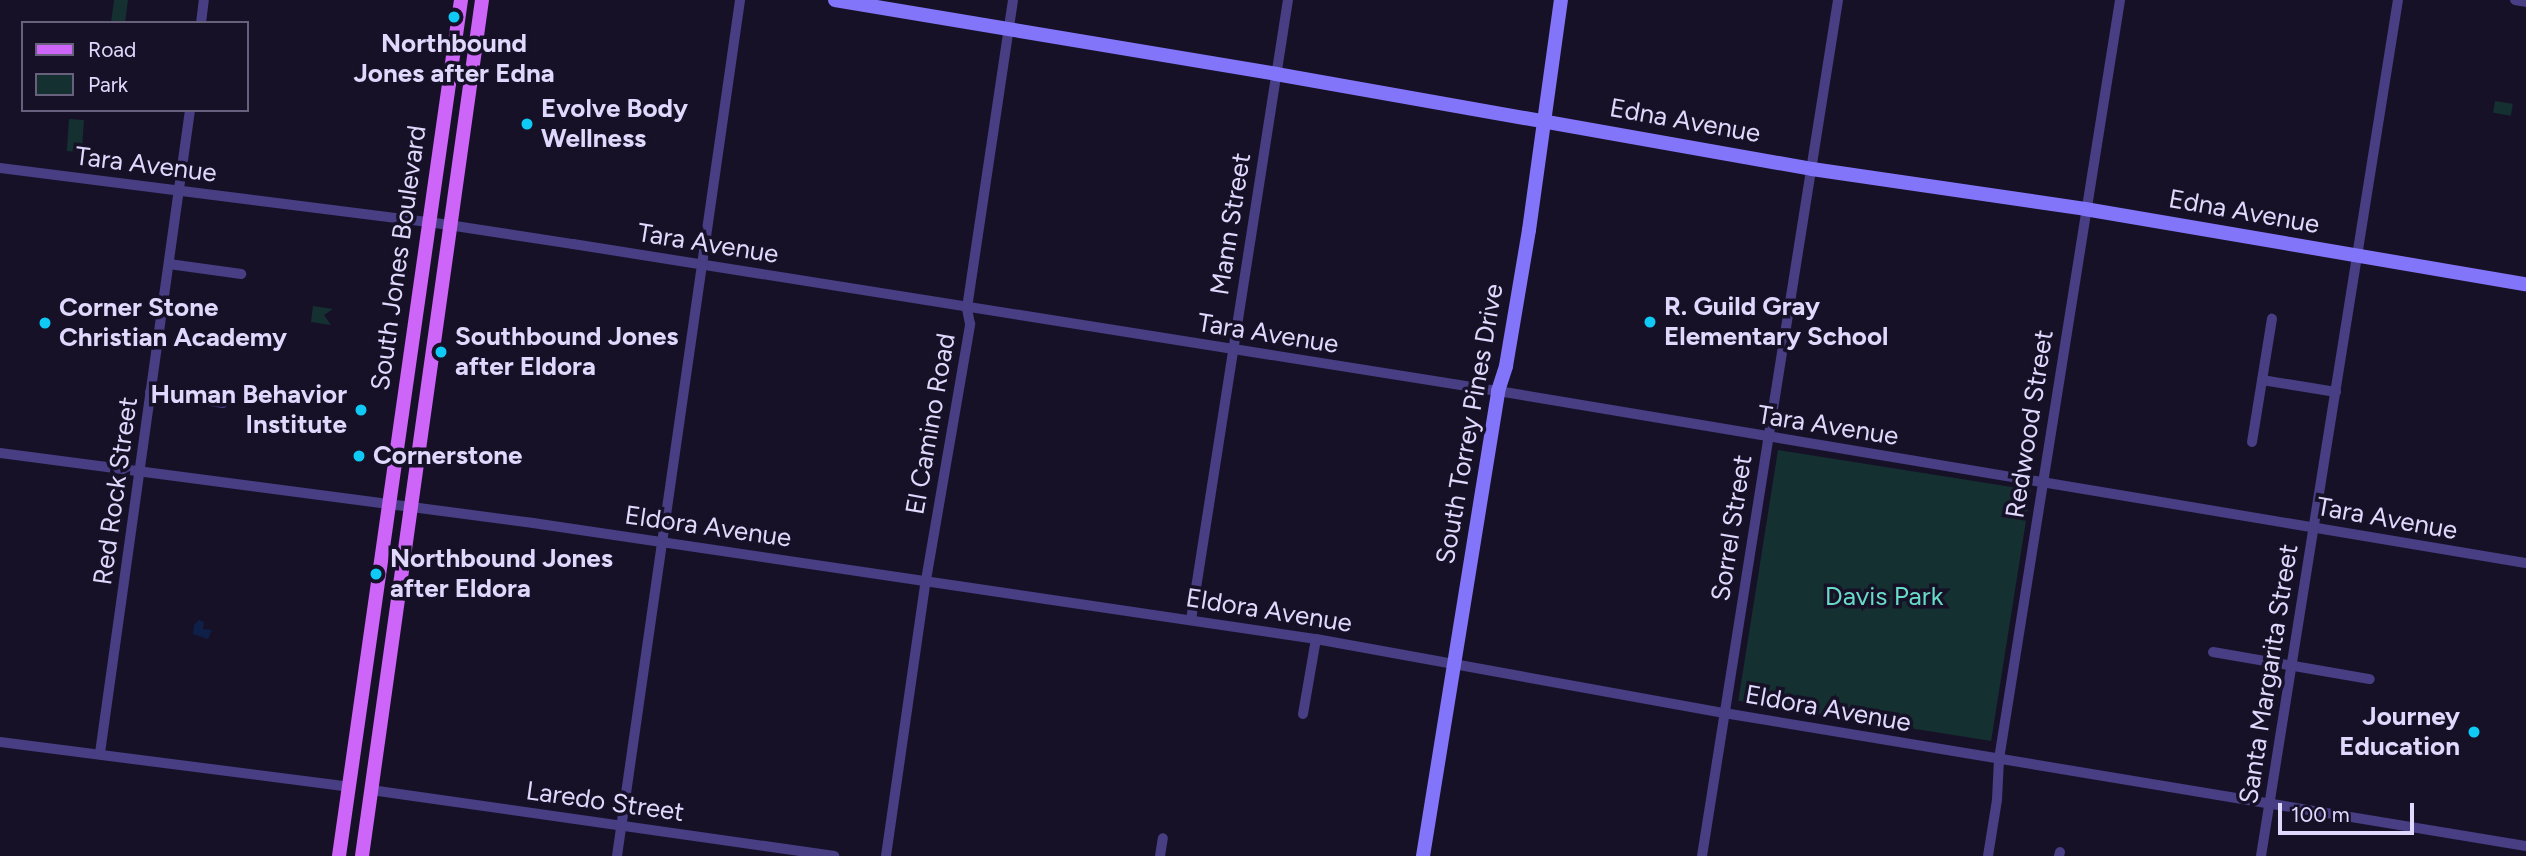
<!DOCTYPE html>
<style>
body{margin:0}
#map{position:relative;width:2526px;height:856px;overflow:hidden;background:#171127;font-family:Figtree,sans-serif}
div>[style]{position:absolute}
.green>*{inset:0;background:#143031;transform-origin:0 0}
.water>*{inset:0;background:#0f2048}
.street>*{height:10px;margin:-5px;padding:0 5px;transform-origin:5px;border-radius:5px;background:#473e84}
.secondary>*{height:14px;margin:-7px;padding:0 7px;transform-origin:7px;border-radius:7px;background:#8375f9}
.primary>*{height:14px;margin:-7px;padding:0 7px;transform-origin:7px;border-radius:7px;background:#cd65f8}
.dots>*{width:19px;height:19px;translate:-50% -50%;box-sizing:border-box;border:4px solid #171127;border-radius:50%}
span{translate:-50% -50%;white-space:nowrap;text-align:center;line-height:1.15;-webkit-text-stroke:7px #171127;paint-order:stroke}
.poi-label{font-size:26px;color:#e0d9fd;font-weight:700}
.left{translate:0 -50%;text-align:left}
.right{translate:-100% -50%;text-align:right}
.street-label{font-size:26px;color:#e0d9fd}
.park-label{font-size:26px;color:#67dbc8}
.legend{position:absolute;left:21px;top:21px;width:228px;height:91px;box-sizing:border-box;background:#171127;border:2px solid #67617d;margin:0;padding:9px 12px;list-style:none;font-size:21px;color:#e0d9fd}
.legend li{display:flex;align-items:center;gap:14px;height:35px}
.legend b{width:35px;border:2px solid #67617d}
.scale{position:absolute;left:2278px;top:803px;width:136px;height:32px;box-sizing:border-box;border:4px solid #e0d9fd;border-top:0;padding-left:9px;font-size:21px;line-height:24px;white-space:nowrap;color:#e0d9fd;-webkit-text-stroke:5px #171127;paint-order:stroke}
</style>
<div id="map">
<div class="green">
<i style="clip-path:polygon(114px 0,128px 0,125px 23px,111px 23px)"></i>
<i style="left:2495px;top:101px;width:18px;height:12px;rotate:9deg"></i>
<i style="left:69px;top:119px;width:15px;height:32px;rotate:4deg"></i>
<i style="clip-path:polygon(313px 306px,333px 309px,324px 315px,331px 325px,311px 322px)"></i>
<i style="left:1778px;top:450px;width:256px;height:254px;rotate:9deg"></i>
</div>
<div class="water">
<i style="clip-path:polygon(199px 620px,204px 622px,203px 629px,212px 630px,208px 639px,193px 634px,194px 625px)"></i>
</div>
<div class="street">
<i style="left:2515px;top:0;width:11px;rotate:10deg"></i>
<i style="left:201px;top:23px;width:23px;rotate:-83deg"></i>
<i style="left:0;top:168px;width:432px;rotate:7.2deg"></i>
<i style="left:429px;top:222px;width:146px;rotate:8.7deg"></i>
<i style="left:573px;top:244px;width:937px;rotate:9.03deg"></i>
<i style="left:1498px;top:391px;width:1042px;rotate:9.5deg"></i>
<i style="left:169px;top:264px;width:73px;rotate:7.9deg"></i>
<i style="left:2262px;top:380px;width:75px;rotate:9.2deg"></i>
<i style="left:150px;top:392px;width:74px;rotate:8.6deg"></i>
<i style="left:2252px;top:442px;width:125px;rotate:-80.8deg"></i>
<i style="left:0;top:453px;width:538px;rotate:7.48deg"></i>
<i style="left:533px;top:523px;width:792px;rotate:8.43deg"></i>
<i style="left:1316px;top:639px;width:415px;rotate:10.3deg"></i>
<i style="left:1724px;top:713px;width:813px;rotate:9.42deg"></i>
<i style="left:1191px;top:620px;width:628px;rotate:-81.11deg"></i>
<i style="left:2213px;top:652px;width:159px;rotate:9.8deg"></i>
<i style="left:1303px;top:714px;width:76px;rotate:-80.2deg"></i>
<i style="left:0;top:742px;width:352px;rotate:7.3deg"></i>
<i style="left:100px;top:753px;width:649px;rotate:-82.03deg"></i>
<i style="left:371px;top:790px;width:468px;rotate:8.1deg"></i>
<i style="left:617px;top:856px;width:865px;rotate:-81.82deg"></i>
<i style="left:886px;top:856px;width:279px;rotate:-81.8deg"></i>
<i style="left:926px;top:580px;width:260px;rotate:-80.2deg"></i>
<i style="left:970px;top:324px;width:16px;rotate:-101deg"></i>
<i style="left:967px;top:308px;width:311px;rotate:-81.5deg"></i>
<i style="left:1160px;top:856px;width:18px;rotate:-81deg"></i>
<i style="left:1702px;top:856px;width:867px;rotate:-80.97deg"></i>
<i style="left:1988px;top:856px;width:57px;rotate:-80.9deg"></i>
<i style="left:1997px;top:800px;width:41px;rotate:-87.2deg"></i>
<i style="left:1999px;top:759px;width:769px;rotate:-80.94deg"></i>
<i style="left:2059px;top:856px;width:4px;rotate:-76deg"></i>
<i style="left:2261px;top:856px;width:867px;rotate:-80.91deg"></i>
</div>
<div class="secondary">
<i style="left:835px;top:0;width:447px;rotate:9.5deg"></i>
<i style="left:1276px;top:74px;width:544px;rotate:10.05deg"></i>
<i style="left:1812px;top:169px;width:276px;rotate:8.3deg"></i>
<i style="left:2085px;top:209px;width:447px;rotate:9.7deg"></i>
<i style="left:1423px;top:856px;width:471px;rotate:-80.8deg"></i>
<i style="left:1498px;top:391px;width:26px;rotate:-72deg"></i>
<i style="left:1506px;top:366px;width:138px;rotate:-80.4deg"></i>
<i style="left:1529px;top:230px;width:232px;rotate:-82.1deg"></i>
</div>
<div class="primary">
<i style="left:339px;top:856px;width:865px;rotate:-81.89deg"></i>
<i style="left:362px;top:856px;width:864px;rotate:-82.02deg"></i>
</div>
<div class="dots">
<i style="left:454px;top:17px;background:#0ecaf4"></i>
<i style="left:527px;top:124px;background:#0ecaf4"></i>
<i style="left:1650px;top:322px;background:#0ecaf4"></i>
<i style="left:45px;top:323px;background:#0ecaf4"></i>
<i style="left:441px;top:352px;background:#0ecaf4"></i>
<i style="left:361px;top:410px;background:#0ecaf4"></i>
<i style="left:359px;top:456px;background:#0ecaf4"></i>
<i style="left:376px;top:574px;background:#0ecaf4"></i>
<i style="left:2474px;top:732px;background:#0ecaf4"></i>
</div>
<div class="poi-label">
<span style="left:454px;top:59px">Northbound<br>Jones after Edna</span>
<span class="left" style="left:541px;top:124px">Evolve Body<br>Wellness</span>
<span class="left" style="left:1664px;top:322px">R. Guild Gray<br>Elementary School</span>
<span class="left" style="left:59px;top:323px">Corner Stone<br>Christian Academy</span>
<span class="left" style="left:455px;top:352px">Southbound Jones<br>after Eldora</span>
<span class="right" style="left:347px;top:410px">Human Behavior<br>Institute</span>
<span class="left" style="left:373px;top:456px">Cornerstone</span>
<span class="left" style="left:390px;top:574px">Northbound Jones<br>after Eldora</span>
<span class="right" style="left:2460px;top:732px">Journey<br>Education</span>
</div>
<div class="street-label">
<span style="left:1685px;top:121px;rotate:10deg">Edna Avenue</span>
<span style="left:146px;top:165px;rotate:7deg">Tara Avenue</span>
<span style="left:2244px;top:212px;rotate:10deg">Edna Avenue</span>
<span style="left:1231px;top:224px;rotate:-81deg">Mann Street</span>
<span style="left:708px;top:244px;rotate:9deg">Tara Avenue</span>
<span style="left:399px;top:258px;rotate:-82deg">South Jones Boulevard</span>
<span style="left:1268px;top:334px;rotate:9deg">Tara Avenue</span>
<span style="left:931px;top:424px;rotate:-80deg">El Camino Road</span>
<span style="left:1470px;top:424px;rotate:-80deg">South Torrey Pines Drive</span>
<span style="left:2030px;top:424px;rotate:-81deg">Redwood Street</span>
<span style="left:1828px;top:426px;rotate:9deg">Tara Avenue</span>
<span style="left:116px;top:491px;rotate:-82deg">Red Rock Street</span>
<span style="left:2387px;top:519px;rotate:10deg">Tara Avenue</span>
<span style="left:708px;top:527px;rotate:8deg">Eldora Avenue</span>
<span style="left:1732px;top:528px;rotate:-81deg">Sorrel Street</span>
<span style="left:1269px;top:611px;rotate:9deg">Eldora Avenue</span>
<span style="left:2269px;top:674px;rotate:-81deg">Santa Margarita Street</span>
<span style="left:1828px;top:709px;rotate:10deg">Eldora Avenue</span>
<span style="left:605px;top:802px;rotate:8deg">Laredo Street</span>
</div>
<div class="park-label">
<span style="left:1884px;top:597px">Davis Park</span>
</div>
<ul class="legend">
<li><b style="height:9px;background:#cd65f8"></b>Road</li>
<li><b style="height:19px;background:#143031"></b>Park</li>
</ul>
<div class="scale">100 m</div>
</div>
